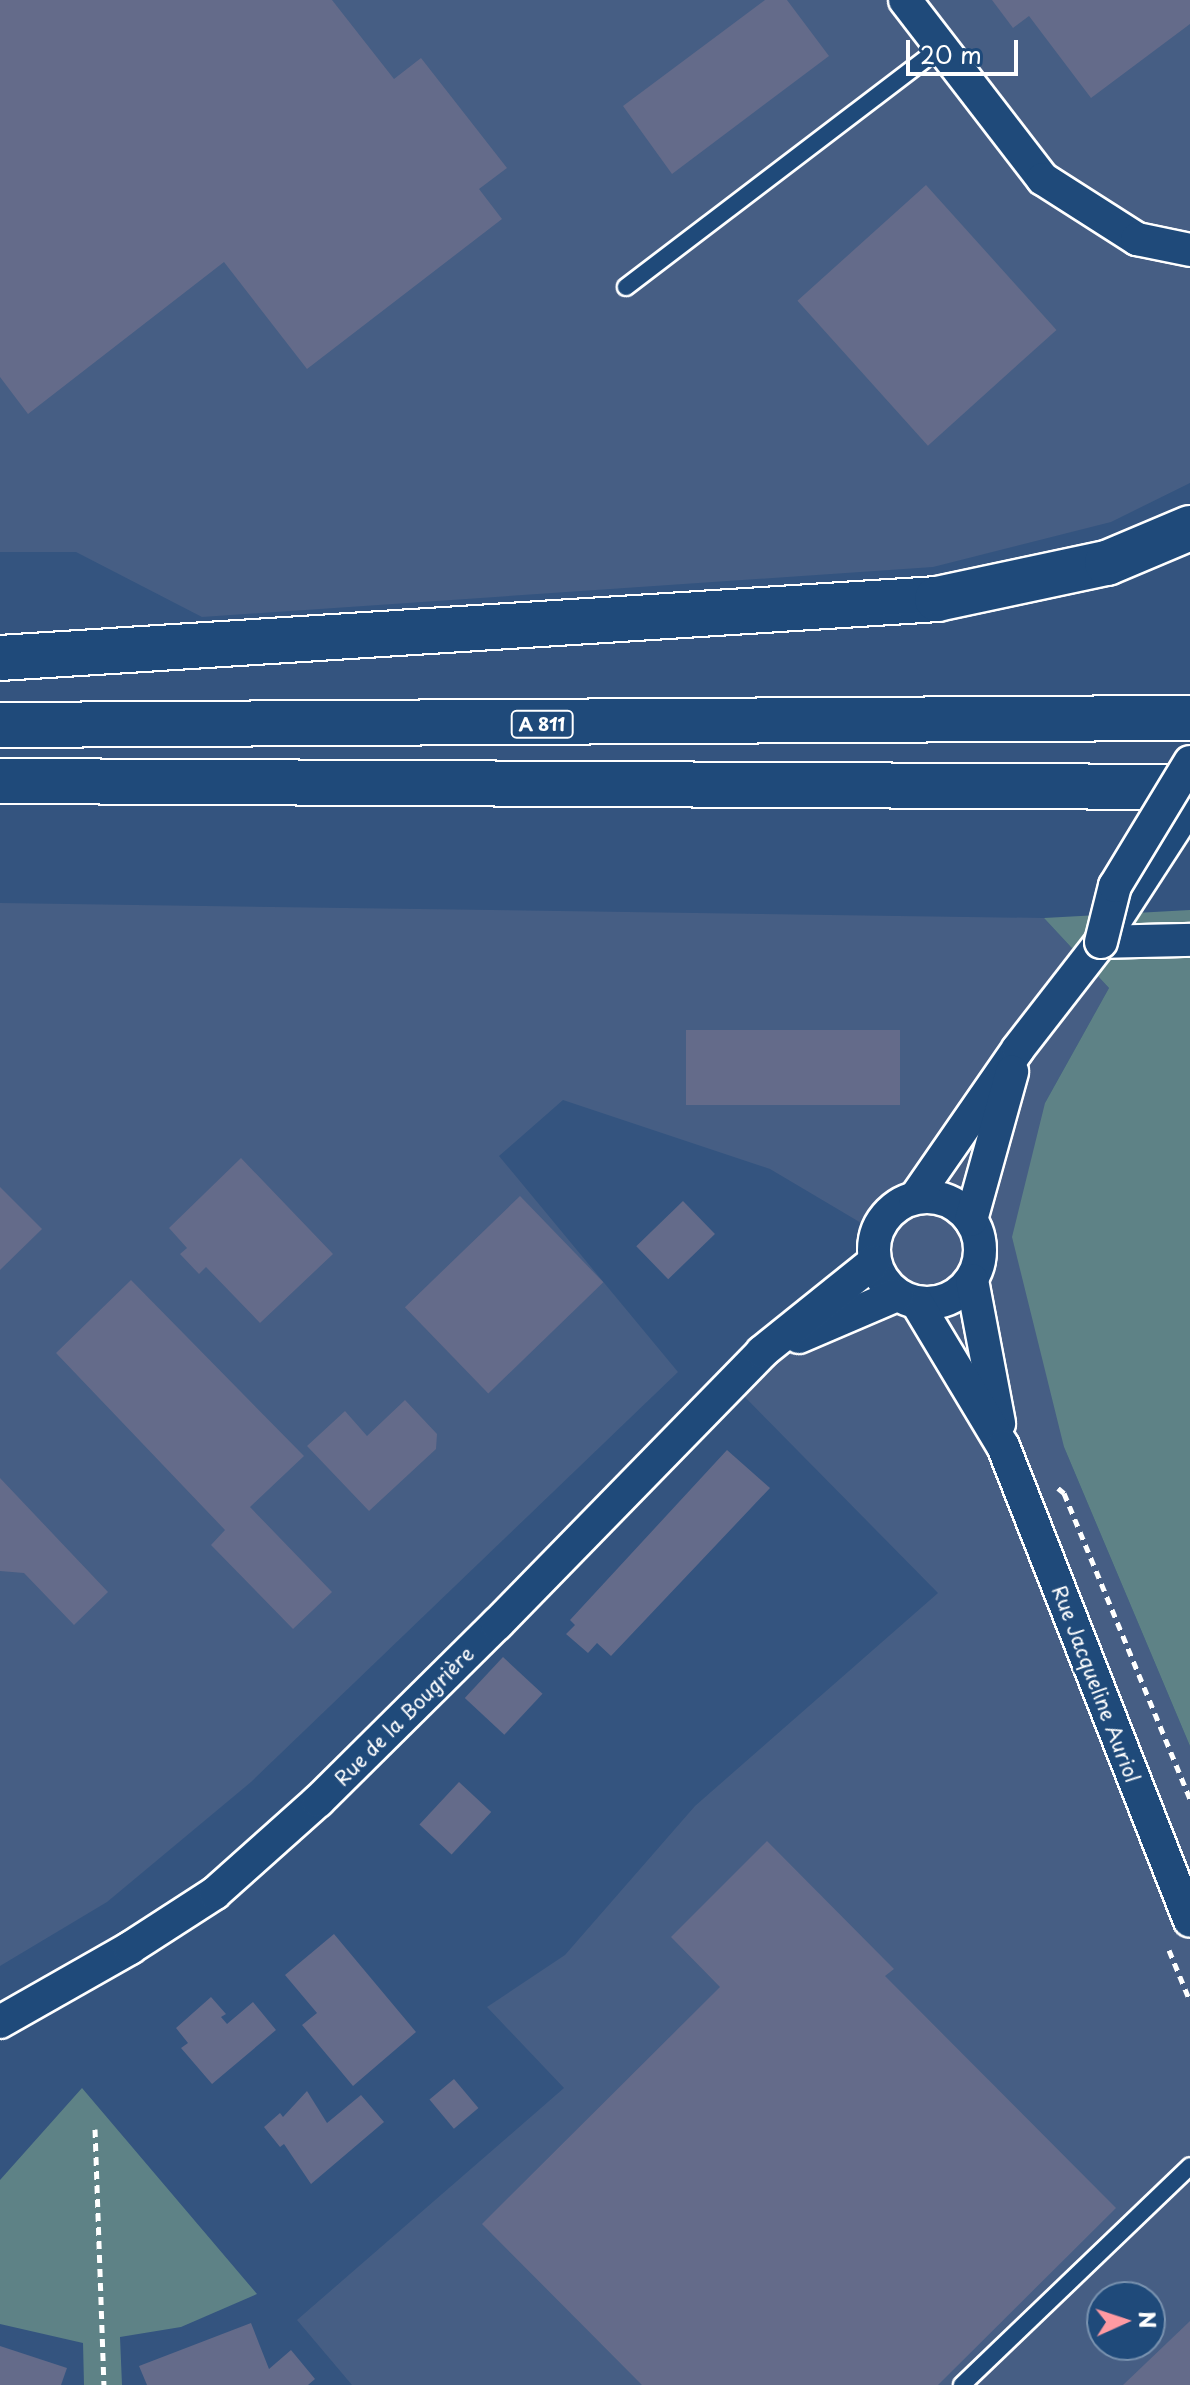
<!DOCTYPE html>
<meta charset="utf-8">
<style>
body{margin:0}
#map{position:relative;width:1190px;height:2385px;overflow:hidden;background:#34547f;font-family:"Playpen Sans",sans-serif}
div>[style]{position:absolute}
.built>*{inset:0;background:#465e84}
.green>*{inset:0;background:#5e8286}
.building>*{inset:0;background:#646b8a;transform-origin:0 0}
.path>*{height:5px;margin-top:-2.5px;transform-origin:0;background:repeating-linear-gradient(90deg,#fff 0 8px,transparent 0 14px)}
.roads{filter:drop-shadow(2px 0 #fff) drop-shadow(-2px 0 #fff) drop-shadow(0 2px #fff) drop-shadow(0 -2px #fff)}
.lane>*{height:16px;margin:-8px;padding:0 8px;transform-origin:8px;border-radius:8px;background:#1f4a7a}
.street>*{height:32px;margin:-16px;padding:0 16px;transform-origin:16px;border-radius:16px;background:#1f4a7a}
.street>.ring{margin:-16px;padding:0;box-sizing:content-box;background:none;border:32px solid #1f4a7a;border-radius:50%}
.highway>*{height:44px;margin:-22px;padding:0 22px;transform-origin:22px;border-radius:22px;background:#1f4a7a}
.bridges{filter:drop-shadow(2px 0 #fff) drop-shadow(-2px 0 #fff) drop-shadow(0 2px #fff) drop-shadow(0 -2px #fff)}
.street-bridge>*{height:32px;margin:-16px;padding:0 16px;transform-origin:16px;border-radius:16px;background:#1f4a7a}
span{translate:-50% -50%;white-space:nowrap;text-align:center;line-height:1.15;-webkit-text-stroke:6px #1f4a7a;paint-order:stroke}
.shield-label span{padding:2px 6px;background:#1f4a7a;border:2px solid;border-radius:6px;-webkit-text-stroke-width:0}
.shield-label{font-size:18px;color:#fff;font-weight:700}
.street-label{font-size:20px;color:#fff}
.north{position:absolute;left:1086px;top:2281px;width:80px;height:80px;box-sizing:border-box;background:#1f4a7a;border:2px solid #7992af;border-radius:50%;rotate:87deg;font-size:22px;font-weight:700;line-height:32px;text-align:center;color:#fff}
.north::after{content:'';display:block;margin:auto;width:28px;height:36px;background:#ff9aa2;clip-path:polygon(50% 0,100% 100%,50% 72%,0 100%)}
.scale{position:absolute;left:906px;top:40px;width:112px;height:36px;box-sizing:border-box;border:4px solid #fff;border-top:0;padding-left:10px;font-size:24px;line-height:28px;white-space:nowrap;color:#fff;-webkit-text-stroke:6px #1f4a7a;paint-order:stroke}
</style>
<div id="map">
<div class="built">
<i style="clip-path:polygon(0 0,1190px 0,1190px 483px,1111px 522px,933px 567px,202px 617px,76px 552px,0 552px)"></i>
<i style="clip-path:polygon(evenodd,0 903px,1044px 918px,1109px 988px,1045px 1103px,1064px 1447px,1190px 1746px,1190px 2385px,352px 2385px,297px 2320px,564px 2088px,487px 2007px,565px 1955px,695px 1806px,938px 1593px,736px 1388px,878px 1233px,770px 1169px,563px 1100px,499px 1156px,678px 1372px,251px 1782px,107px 1902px,0 1966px,0 903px,1102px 2297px,1150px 2297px,1150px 2345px,1102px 2345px,1102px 2297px)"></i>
</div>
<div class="green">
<i style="clip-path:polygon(1190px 910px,1190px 1746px,1064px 1447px,1012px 1237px,1045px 1103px,1109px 988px,1044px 918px)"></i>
<i style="clip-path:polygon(82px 2088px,257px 2294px,181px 2327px,120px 2337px,122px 2385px,84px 2385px,83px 2343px,0 2324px,0 2180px)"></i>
</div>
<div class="building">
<i style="clip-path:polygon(0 0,332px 0,394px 79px,421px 58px,507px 168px,479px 189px,502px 219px,307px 369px,224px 262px,28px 414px,0 377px)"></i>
<i style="clip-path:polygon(765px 0,787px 0,829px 56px,672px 174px,623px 106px)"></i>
<i style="clip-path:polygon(992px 0,1190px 0,1190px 24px,1091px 98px,1029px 16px,1013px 28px)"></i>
<i style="left:926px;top:185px;width:195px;height:173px;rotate:48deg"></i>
<i style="left:900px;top:1030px;width:75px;height:214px;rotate:90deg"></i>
<i style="clip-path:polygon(241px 1158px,333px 1254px,260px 1323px,206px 1267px,199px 1274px,180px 1254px,187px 1248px,169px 1228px)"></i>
<i style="clip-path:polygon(0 1187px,42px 1229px,0 1270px)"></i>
<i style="left:520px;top:1196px;width:120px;height:160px;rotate:46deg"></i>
<i style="left:683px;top:1201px;width:46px;height:65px;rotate:46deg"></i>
<i style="clip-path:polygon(131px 1280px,304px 1456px,250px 1507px,332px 1592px,293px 1629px,211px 1545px,225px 1530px,56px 1353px)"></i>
<i style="clip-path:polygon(405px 1400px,437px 1434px,436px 1449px,369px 1511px,307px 1446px,345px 1411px,367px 1436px)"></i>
<i style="clip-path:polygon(727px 1450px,770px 1488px,611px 1656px,597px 1643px,588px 1653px,566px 1634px,575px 1625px,570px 1620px)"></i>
<i style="clip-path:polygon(0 1478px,108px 1592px,74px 1625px,24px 1573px,0 1571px)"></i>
<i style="left:503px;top:1657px;width:54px;height:56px;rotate:43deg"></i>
<i style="left:459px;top:1782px;width:44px;height:58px;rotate:43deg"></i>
<i style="clip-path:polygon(767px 1841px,894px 1969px,885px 1976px,1116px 2208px,938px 2385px,642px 2385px,482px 2224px,720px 1987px,671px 1937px)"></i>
<i style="clip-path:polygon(334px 1934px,416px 2032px,353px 2086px,302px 2025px,317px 2013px,285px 1975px)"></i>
<i style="clip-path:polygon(211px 1997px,226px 2014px,221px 2017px,227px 2024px,253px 2002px,276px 2030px,212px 2084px,181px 2048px,188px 2043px,176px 2028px)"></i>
<i style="left:454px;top:2079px;width:38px;height:32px;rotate:50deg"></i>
<i style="clip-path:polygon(307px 2091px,327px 2123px,361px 2095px,384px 2122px,311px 2184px,284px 2144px,280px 2147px,264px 2127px,280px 2113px,283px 2117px)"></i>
<i style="clip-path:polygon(1190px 2321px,1190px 2385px,1123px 2385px)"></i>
<i style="clip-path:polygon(251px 2323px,269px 2369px,291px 2350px,315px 2379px,308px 2385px,147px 2385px,139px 2366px)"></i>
<i style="clip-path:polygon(0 2346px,67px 2368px,61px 2385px,0 2385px)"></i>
</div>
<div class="path">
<i style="left:1058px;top:1488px;width:8px;rotate:40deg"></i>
<i style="left:1064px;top:1493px;width:331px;rotate:67.6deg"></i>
<i style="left:1169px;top:1950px;width:55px;rotate:67.6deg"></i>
<i style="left:95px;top:2129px;width:256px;rotate:88deg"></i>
</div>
<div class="roads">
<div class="lane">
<i style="left:626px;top:287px;width:395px;rotate:-37.3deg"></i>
<i style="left:962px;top:2385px;width:316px;rotate:-43.8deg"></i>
</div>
<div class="street">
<i style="left:905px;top:0;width:226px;rotate:52.4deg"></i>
<i style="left:1043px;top:179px;width:112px;rotate:32.6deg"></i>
<i style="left:1137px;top:239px;width:54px;rotate:11.7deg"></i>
<i style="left:1101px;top:942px;width:89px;rotate:-1.3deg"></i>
<i class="ring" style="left:874px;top:1197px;width:74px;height:74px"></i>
<i style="left:915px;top:1198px;width:181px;rotate:-55.3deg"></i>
<i style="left:1018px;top:1049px;width:135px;rotate:-52.2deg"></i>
<i style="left:1101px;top:942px;width:163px;rotate:-57deg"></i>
<i style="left:971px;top:1220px;width:154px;rotate:-74.5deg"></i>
<i style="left:972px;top:1280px;width:146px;rotate:79.3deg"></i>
<i style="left:917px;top:1303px;width:167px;rotate:59deg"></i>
<i style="left:1003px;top:1446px;width:510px;rotate:68.51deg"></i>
<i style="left:799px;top:1337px;width:107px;rotate:-23.2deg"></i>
<i style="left:0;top:2022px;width:150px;rotate:-29.6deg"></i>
<i style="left:130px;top:1948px;width:101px;rotate:-32.9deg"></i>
<i style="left:215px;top:1893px;width:138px;rotate:-41.8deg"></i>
<i style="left:318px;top:1801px;width:252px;rotate:-44.7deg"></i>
<i style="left:497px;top:1624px;width:380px;rotate:-45.7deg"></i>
<i style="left:762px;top:1352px;width:144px;rotate:-38.8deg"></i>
</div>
<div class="highway">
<i style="left:0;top:658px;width:939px;rotate:-3.6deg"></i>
<i style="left:937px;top:599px;width:174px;rotate:-12deg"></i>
<i style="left:1107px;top:563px;width:90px;rotate:-22.9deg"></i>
<i style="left:0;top:725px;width:1190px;rotate:-0.34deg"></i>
<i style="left:0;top:781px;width:1190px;rotate:0.29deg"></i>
</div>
</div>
<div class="bridges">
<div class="street-bridge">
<i style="left:1101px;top:942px;width:58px;rotate:-76deg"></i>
<i style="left:1115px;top:886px;width:145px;rotate:-58.8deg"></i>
</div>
</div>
<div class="shield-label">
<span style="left:542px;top:724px">A 811</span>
</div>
<div class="street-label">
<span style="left:1096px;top:1684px;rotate:69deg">Rue Jacqueline Auriol</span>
<span style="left:404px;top:1716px;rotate:-45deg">Rue de la Bougrière</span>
</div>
<div class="north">N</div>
<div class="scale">20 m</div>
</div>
